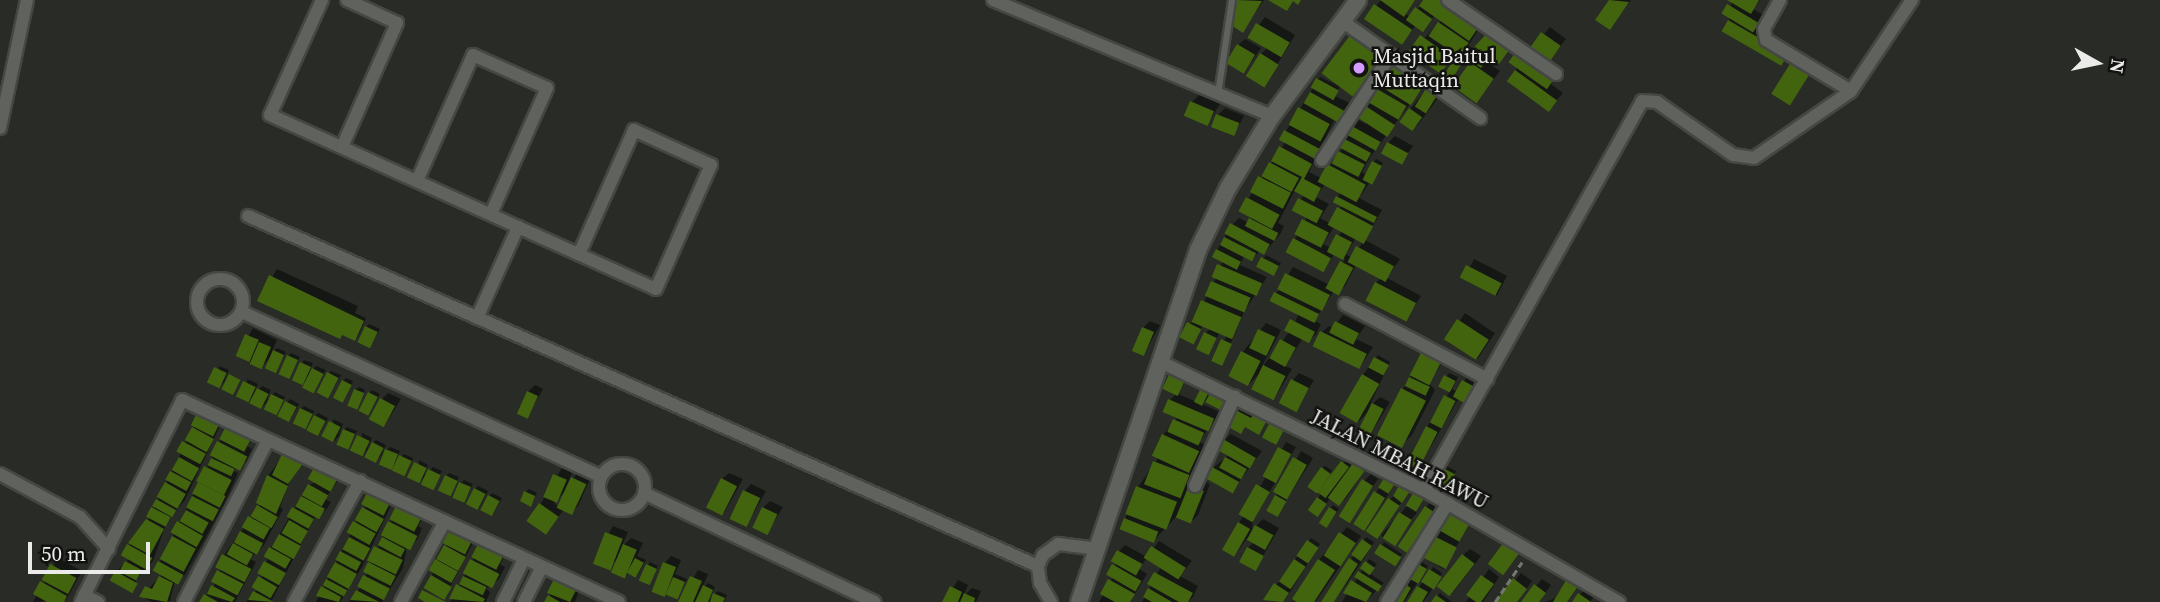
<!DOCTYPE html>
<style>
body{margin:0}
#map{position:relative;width:2160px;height:602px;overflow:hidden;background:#282b26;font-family:"Source Serif 4",serif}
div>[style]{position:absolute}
.shadow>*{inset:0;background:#0007;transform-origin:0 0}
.building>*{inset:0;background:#43640f;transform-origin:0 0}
.path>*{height:2.5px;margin-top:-1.25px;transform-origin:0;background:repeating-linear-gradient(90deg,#747672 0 7px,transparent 0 10.5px)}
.roads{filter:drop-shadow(2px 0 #454743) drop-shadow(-2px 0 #454743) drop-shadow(0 2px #454743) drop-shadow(0 -2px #454743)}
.service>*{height:6px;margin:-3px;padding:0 3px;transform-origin:3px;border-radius:3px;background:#5f625d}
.minor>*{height:12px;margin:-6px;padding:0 6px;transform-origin:6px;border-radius:6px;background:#5f625d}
.minor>.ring{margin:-6px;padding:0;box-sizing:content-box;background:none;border:12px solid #5f625d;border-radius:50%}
.tertiary>*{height:16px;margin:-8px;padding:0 8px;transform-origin:8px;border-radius:8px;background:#5f625d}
.dots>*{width:19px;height:19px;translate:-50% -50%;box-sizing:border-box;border:4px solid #121311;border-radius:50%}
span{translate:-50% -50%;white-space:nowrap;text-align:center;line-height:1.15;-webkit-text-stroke:5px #121311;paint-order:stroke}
.poi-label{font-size:21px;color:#ebece9}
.left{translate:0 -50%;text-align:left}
.street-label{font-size:21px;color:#ebece9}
.north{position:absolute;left:2062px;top:28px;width:70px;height:70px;-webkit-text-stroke:5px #121311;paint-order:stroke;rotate:99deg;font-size:19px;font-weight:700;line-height:28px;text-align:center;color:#ebece9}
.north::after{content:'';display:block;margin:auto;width:24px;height:32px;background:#ebece9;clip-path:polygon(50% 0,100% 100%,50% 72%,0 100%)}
.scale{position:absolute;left:28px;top:542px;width:122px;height:32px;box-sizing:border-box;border:4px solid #ebece9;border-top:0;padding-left:9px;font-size:21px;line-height:24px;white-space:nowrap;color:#ebece9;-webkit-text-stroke:5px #121311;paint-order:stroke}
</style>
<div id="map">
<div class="shadow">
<i style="clip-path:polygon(1238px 0,1264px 0,1242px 31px,1233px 25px)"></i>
<i style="clip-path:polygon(1381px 0,1415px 0,1404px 13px,1410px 17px,1426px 0,1460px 0,1486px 18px,1466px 49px,1459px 56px,1455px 53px,1440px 72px,1411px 52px,1442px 20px,1435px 15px,1423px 30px,1416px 25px,1402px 43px,1366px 19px)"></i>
<i style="clip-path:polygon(1611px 0,1631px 0,1609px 28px,1597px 20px)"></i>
<i style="clip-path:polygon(1760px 0,1753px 9px,1765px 16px,1757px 27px,1793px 48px,1781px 65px,1729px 21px,1732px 0)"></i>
<i style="clip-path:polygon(1265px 17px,1295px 35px,1265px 85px,1261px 54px,1267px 48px,1250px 37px)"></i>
<i style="clip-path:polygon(evenodd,1363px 25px,1391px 45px,1353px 94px,1342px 82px,1335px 96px,1354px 105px,1349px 115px,1335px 118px,1309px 172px,1321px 178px,1343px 148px,1338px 145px,1351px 126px,1358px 120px,1366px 124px,1365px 106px,1400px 58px,1430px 77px,1370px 157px,1362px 172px,1367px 175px,1376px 159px,1383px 163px,1359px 198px,1382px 210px,1365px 240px,1400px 259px,1387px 278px,1421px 296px,1405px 320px,1376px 283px,1381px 278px,1356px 265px,1345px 286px,1338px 293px,1334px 291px,1314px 321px,1321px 324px,1316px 334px,1309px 341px,1303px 338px,1285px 366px,1292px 369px,1274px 399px,1260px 373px,1249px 384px,1242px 353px,1266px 323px,1281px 330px,1260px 370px,1290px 331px,1299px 314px,1272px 301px,1293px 267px,1330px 285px,1345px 259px,1335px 254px,1323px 269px,1295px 239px,1307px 217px,1294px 210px,1304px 195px,1295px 190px,1278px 223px,1284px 226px,1281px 233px,1264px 253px,1260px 251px,1251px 260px,1244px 256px,1240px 265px,1267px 277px,1245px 310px,1222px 364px,1214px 361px,1227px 335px,1220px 332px,1209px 353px,1206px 333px,1211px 328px,1203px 325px,1194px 342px,1188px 324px,1194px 322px,1216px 278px,1223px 261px,1217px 250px,1232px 225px,1239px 218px,1249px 223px,1252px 216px,1241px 210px,1286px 141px,1286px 131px,1320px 77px,1339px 86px,1353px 35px,1363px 25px,1325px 184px,1342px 192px,1337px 197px,1342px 205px,1331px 224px,1320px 218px,1329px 204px,1316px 197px,1325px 184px,1363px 25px,1334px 227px,1342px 231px,1331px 248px,1323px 244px,1334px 227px,1363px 25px,1356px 238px,1363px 242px,1352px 258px,1346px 254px,1356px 238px)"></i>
<i style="clip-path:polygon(1497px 25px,1517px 39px,1499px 62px,1489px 55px,1485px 61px,1500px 71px,1477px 101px,1472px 63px)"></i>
<i style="clip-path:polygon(1550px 27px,1566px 39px,1549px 61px,1562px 70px,1551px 84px,1563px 93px,1549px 109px,1516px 71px,1518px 51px,1525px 44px,1532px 49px)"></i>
<i style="clip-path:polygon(1245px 39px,1261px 48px,1244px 72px,1238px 45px)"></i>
<i style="clip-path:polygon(1801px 53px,1817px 63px,1790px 103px,1794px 60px)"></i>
<i style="clip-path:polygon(1458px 57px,1464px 61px,1453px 76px,1455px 60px)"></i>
<i style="clip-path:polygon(1444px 87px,1433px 105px,1416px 127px,1410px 109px,1428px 88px)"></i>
<i style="clip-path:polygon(1199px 95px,1220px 104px,1208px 123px,1192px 102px)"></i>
<i style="clip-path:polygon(1225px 108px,1244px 116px,1234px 134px,1218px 115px)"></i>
<i style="clip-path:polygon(1395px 136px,1413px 146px,1401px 163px,1388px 143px)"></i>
<i style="clip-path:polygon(1266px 255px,1281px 263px,1276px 271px,1258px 266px)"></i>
<i style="left:1474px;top:259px;width:37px;height:22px;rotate:27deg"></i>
<i style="clip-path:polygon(277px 269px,358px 306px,355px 313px,366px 318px,358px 336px,355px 339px,259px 300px)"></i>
<i style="left:1465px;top:313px;width:36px;height:31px;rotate:34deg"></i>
<i style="clip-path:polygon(1343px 315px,1365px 326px,1356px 339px,1373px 347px,1359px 368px,1322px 332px,1329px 326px,1333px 328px)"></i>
<i style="clip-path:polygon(1150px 321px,1160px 325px,1144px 354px,1143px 328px)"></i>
<i style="clip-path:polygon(369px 324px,380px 329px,371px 346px,366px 327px)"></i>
<i style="clip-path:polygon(253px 328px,277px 340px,271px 354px,277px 348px,286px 352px,275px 371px,271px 357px,261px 367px,237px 356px)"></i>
<i style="clip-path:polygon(1429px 347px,1447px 356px,1429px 383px,1435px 390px,1412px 435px,1401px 446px,1403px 389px)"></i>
<i style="clip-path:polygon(291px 353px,300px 357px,289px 377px,288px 356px)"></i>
<i style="clip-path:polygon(1378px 355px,1390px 362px,1369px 407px,1380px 397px,1390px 402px,1367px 440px,1370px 410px,1359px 421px,1363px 375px)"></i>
<i style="clip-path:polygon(304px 360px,313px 363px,308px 374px,316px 366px,326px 370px,314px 392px,294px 379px)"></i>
<i style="clip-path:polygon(1180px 363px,1193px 368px,1178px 394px,1197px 402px,1213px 384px,1209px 393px,1217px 385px,1229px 390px,1220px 407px,1211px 395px,1202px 404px,1220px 412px,1199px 442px,1204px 444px,1186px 491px,1198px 479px,1210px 484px,1198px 515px,1191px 522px,1177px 516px,1154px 540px,1125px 519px,1138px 487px,1159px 457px,1163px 435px,1178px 417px,1170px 400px,1176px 394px,1174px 369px)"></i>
<i style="clip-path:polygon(219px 366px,229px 370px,224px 381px,229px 377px,240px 382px,233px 393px,228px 378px,219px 387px)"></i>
<i style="clip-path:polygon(331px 371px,341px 375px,329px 396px,329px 373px)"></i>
<i style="clip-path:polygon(1299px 373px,1314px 380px,1296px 410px,1293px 380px)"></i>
<i style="clip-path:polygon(1449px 373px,1458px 377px,1452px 389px,1458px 392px,1466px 378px,1475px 383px,1467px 398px,1459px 398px,1419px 467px,1427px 427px,1450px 391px,1440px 386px)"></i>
<i style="clip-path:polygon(346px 378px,353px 381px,346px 397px,343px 381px)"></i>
<i style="clip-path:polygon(247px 379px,258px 384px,253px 395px,262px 386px,271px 390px,266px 401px,275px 392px,285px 397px,276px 414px,271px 398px,262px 407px,257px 391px,248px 401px)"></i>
<i style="clip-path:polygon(535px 385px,543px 389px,527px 417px,528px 392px)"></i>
<i style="clip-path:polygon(359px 387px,365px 390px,356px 408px,356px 390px)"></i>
<i style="clip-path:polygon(372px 390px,380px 394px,369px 414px,369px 393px)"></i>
<i style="clip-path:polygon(388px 393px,401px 399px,385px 425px,382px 399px)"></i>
<i style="clip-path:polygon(290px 399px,299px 404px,290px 420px,287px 402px)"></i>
<i style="clip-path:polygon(1240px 402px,1259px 409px,1241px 432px,1225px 424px)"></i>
<i style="clip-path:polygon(304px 406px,314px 411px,308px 424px,301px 409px)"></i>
<i style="clip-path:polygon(1281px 412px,1292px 418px,1275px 443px,1274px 419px)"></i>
<i style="clip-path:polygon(318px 413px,328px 418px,319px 434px,315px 416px)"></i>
<i style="clip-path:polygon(225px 415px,185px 500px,167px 521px,153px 561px,136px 579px,135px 588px,116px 572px,129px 559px,123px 555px,150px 517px,193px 428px)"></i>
<i style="clip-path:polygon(333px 419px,343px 424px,338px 436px,347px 427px,357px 431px,348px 447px,343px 432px,334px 441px)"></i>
<i style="clip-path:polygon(228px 425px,257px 430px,247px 446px,252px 449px,246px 461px,236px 466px,234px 471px,238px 473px,225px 502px,185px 575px,175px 580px,170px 601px,152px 602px,141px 596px,163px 574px,160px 562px)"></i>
<i style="clip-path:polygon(362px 433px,372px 438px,367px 449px,376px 440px,386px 445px,381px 455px,390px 447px,400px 451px,395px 462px,404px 454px,413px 458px,407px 471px,404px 474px,399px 459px,390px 468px,385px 452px,376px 461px,371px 446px,362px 455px)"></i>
<i style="clip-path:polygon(1231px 434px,1262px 451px,1233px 490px,1213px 468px,1230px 454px,1224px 440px)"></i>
<i style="clip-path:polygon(1286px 442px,1296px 447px,1253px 520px,1252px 530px,1263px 519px,1279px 528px,1255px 570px,1248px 548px,1254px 542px,1247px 538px,1235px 555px,1239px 523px)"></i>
<i style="clip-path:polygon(292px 444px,311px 454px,291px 478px,280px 507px,283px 509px,264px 545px,250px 559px,256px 562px,235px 602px,201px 602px,216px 583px,224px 555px,261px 504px,268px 476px)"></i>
<i style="clip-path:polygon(1301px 451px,1313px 458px,1279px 512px,1276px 496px)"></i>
<i style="clip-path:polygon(1349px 456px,1354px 459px,1350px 468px,1361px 458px,1369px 463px,1347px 497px,1340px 504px,1339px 486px,1321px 511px,1318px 498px)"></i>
<i style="clip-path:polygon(419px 460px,428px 465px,424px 476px,433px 467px,442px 471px,433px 488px,428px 473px,419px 482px)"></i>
<i style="clip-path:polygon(1443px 464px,1456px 471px,1450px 482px,1434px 479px)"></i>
<i style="clip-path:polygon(1325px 466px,1332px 470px,1321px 488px,1322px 468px)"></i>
<i style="clip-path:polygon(evenodd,562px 468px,572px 473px,569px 482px,579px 472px,591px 477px,578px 506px,571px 513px,564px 509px,547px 533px,540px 505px,562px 468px,567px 489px,559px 507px,554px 503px,567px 489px)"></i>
<i style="clip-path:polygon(344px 472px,325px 499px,331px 502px,326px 510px,316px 515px,271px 602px,246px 602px,258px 589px,271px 548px,309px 485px)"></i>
<i style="clip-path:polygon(449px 473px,459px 477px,450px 494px,446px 476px)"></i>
<i style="clip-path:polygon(729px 473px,743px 479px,724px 513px,722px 479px)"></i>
<i style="clip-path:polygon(1371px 474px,1378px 479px,1350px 520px,1364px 481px)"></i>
<i style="clip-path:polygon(464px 480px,473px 484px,464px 501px,461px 483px)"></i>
<i style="clip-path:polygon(1404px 483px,1412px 487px,1378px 537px,1390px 500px)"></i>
<i style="clip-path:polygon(751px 484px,766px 491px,747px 525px,745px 491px)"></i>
<i style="clip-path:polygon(478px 486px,488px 491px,479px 508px,475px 489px)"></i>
<i style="clip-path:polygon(1381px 487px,1391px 491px,1364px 529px,1376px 492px)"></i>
<i style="clip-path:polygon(529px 489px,537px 493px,530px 504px,526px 492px)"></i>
<i style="clip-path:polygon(492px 493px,502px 498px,493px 514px,489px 496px)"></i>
<i style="clip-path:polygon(396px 495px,362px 567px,340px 602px,316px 602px,364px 508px)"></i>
<i style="clip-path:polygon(1433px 500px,1439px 504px,1407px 550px,1426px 507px)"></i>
<i style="clip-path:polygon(770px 501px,783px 507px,767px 533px,763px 508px)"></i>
<i style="clip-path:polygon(1333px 505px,1339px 509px,1329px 523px,1331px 508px)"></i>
<i style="left:1408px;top:505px;width:12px;height:40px;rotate:42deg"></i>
<i style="clip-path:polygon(428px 510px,418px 526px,422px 528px,417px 540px,407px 546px,403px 568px,382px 602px,349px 602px,361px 587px,389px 522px)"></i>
<i style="clip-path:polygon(1476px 514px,1443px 569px,1420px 554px,1438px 528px)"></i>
<i style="clip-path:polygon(613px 526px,628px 532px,621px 548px,631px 538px,643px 543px,637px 556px,646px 560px,637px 576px,629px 572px,624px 577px,618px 558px,608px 568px,593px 562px)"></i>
<i style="clip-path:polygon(1347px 527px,1361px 536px,1316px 601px,1300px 602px,1319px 560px)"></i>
<i style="clip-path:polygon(478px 533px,444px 599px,425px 589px,446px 546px)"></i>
<i style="clip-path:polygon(1366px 537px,1374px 542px,1365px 557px,1334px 602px,1323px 602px)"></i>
<i style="clip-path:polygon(1311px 538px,1320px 544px,1285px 600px,1266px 599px)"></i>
<i style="clip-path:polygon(1159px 541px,1192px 561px,1180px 576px,1198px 586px,1193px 597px,1188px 602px,1142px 602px,1161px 567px,1147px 558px,1139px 569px,1147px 574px,1130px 602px,1099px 602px,1113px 577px,1119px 551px,1125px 545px,1147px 557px)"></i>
<i style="clip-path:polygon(1384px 542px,1402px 554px,1397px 561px,1382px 545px)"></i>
<i style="clip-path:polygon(510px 548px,500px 564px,505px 567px,499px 579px,486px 589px,490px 592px,486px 602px,450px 602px,474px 558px)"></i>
<i style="clip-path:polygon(1470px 549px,1481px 556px,1451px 595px,1463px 555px)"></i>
<i style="clip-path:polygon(671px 556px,681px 560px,675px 574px,687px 579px,677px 598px,671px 586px,662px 594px,665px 563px)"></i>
<i style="clip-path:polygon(58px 558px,82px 571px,66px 600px,33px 602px)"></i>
<i style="clip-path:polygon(1369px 559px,1377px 564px,1369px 573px,1384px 583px,1365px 602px,1342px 602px)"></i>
<i style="clip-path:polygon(1417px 559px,1428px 566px,1420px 579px,1404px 602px,1390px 602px)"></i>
<i style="clip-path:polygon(650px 562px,658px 566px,649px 583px,648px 565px)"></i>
<i style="clip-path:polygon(1433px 567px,1442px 573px,1434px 587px,1423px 602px,1409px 602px)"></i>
<i style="clip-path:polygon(1489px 569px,1499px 577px,1483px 602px,1466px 602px)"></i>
<i style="clip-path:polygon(698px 570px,708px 574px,702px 589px,708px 583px,715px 587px,709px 600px,718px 591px,727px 595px,724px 602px,680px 602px)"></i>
<i style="clip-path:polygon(1521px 573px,1532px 581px,1517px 602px,1498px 602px)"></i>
<i style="clip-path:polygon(562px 574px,582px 583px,575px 602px,546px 602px)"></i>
<i style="clip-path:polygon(1585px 577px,1567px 602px,1546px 602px,1555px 598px,1569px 578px)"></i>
<i style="clip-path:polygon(1542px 579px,1551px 585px,1539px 602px,1523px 602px)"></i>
<i style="clip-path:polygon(958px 580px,968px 585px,963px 597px,972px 588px,981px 591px,976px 602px,944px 602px)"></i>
<i style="clip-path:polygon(1586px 588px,1596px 594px,1590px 602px,1574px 602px)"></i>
<i style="clip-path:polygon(1440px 593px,1452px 602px,1433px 602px)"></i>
</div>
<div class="building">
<i style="clip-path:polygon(1237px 0,1262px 1px,1243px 33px,1231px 25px)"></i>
<i style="clip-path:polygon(1268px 0,1301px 0,1298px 5px,1293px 1px,1287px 11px)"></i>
<i style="clip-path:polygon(1380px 0,1415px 0,1404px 17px)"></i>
<i style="clip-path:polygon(1423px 0,1444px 0,1480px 25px,1469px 41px,1419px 6px)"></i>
<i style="clip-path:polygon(1609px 0,1629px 2px,1610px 30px,1595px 20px)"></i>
<i style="clip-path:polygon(1727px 0,1759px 0,1751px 14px)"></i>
<i style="left:1374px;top:4px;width:46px;height:18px;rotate:34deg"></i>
<i style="left:1727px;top:4px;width:37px;height:11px;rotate:31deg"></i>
<i style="left:1415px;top:7px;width:21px;height:16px;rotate:35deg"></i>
<i style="left:1728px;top:20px;width:69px;height:13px;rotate:30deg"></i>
<i style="left:1438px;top:22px;width:37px;height:17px;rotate:34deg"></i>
<i style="left:1256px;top:23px;width:39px;height:17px;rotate:30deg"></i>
<i style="clip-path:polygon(1489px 31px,1512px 46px,1499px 64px,1489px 57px,1481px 68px,1465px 57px)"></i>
<i style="left:1541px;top:32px;width:24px;height:20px;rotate:35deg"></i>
<i style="left:1351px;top:34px;width:39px;height:49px;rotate:37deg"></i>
<i style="left:1420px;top:35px;width:39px;height:20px;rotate:35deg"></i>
<i style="left:1237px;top:44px;width:21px;height:22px;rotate:31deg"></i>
<i style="left:1517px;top:50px;width:47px;height:15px;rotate:35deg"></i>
<i style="left:1260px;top:53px;width:22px;height:27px;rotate:32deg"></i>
<i style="left:1454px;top:59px;width:9px;height:21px;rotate:32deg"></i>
<i style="left:1793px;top:59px;width:22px;height:41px;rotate:32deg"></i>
<i style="left:1470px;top:62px;width:29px;height:30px;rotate:35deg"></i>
<i style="left:1392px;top:64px;width:38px;height:25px;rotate:32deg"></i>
<i style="left:1515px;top:70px;width:52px;height:14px;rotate:36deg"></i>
<i style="left:1316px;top:78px;width:26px;height:11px;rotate:29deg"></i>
<i style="left:1427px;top:87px;width:13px;height:23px;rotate:32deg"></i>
<i style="left:1377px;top:89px;width:34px;height:16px;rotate:30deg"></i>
<i style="left:1310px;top:92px;width:43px;height:13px;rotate:29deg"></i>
<i style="left:1190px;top:101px;width:26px;height:16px;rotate:23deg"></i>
<i style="left:1364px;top:105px;width:37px;height:14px;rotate:33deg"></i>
<i style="left:1298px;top:107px;width:36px;height:20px;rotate:28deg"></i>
<i style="left:1409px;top:108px;width:16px;height:17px;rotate:35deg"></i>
<i style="left:1216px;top:114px;width:25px;height:14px;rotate:21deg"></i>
<i style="left:1350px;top:125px;width:35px;height:10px;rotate:29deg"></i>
<i style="left:1284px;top:130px;width:40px;height:11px;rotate:28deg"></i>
<i style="left:1341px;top:137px;width:34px;height:10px;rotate:28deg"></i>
<i style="left:1387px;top:142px;width:24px;height:13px;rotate:28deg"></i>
<i style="clip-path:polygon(1279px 146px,1312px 164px,1304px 179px,1321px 188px,1314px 202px,1294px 191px,1302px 177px,1271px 161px)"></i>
<i style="left:1338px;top:151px;width:30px;height:14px;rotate:27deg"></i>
<i style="left:1372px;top:161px;width:11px;height:21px;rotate:27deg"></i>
<i style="left:1269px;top:162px;width:34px;height:16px;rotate:28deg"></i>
<i style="left:1327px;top:164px;width:44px;height:20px;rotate:28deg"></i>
<i style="left:1258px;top:176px;width:37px;height:18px;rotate:27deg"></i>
<i style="left:1336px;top:196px;width:46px;height:7px;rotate:27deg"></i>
<i style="left:1246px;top:197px;width:38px;height:16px;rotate:28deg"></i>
<i style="left:1298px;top:198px;width:28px;height:14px;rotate:27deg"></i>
<i style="left:1337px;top:207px;width:41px;height:20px;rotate:28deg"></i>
<i style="left:1249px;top:218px;width:33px;height:9px;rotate:27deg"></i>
<i style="left:1302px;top:219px;width:30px;height:17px;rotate:27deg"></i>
<i style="left:1230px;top:223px;width:45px;height:12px;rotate:28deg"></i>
<i style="left:1336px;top:234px;width:18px;height:20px;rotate:27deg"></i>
<i style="left:1224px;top:237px;width:36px;height:9px;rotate:27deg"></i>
<i style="left:1293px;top:238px;width:43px;height:16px;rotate:28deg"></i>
<i style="left:1356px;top:246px;width:43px;height:18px;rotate:28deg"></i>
<i style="left:1216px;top:249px;width:28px;height:9px;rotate:27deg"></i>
<i style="left:1261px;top:257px;width:20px;height:11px;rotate:27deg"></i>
<i style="left:1340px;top:261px;width:15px;height:31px;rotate:28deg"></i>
<i style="left:1217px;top:264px;width:49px;height:14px;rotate:23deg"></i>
<i style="left:1466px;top:265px;width:40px;height:14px;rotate:27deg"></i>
<i style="left:1285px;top:273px;width:50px;height:18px;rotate:26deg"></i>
<i style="clip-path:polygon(269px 275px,364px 321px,355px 341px,342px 335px,340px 339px,257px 301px)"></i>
<i style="left:1211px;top:281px;width:43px;height:16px;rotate:23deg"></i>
<i style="left:1375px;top:282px;width:46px;height:21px;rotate:27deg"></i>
<i style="left:1274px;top:292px;width:50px;height:10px;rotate:26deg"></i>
<i style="left:1201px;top:300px;width:44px;height:24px;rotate:23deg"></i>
<i style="left:1290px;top:319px;width:28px;height:13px;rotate:27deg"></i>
<i style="left:1457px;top:319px;width:38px;height:24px;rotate:33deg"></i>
<i style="left:1335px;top:321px;width:27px;height:13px;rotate:27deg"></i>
<i style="left:1187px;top:322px;width:16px;height:17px;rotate:27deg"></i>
<i style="left:365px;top:326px;width:14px;height:18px;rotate:25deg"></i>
<i style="left:1142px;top:327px;width:13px;height:26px;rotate:23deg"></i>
<i style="left:1258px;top:329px;width:19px;height:21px;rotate:25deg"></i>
<i style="left:1320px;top:331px;width:52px;height:17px;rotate:26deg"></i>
<i style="left:1204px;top:332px;width:14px;height:19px;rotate:25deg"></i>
<i style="left:245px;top:334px;width:15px;height:24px;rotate:23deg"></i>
<i style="left:1221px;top:339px;width:12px;height:24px;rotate:24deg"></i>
<i style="left:1280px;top:339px;width:18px;height:22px;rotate:29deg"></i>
<i style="left:259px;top:342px;width:13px;height:24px;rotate:23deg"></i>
<i style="left:273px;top:350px;width:12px;height:20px;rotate:24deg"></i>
<i style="left:1241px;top:351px;width:22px;height:28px;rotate:27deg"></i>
<i style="left:1421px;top:353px;width:22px;height:25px;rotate:27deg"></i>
<i style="left:287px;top:355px;width:12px;height:21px;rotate:24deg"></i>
<i style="left:1374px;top:357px;width:17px;height:12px;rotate:28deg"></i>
<i style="left:300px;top:362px;width:12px;height:20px;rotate:24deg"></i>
<i style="left:1263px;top:365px;width:25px;height:27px;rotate:26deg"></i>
<i style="left:214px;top:367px;width:14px;height:17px;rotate:25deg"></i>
<i style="left:312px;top:368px;width:13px;height:22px;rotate:27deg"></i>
<i style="left:1172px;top:368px;width:17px;height:23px;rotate:25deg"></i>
<i style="left:327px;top:372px;width:13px;height:23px;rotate:27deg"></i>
<i style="left:229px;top:374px;width:13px;height:17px;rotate:27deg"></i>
<i style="left:1362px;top:374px;width:20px;height:45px;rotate:30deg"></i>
<i style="left:1444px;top:375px;width:13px;height:13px;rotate:27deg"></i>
<i style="left:1409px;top:377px;width:23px;height:10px;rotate:25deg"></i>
<i style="left:1291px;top:379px;width:20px;height:27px;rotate:27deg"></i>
<i style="left:342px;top:380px;width:11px;height:20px;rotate:27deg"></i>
<i style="left:1462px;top:380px;width:13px;height:19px;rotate:29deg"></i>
<i style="left:243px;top:381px;width:14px;height:17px;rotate:25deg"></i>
<i style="left:1203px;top:384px;width:9px;height:20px;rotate:27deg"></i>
<i style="left:1213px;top:387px;width:16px;height:17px;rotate:27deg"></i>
<i style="left:257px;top:388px;width:13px;height:17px;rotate:27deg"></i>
<i style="left:1401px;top:388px;width:28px;height:53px;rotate:27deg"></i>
<i style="left:354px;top:389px;width:11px;height:18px;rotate:22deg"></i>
<i style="left:527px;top:391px;width:12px;height:25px;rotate:24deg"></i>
<i style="left:368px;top:392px;width:11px;height:21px;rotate:27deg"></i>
<i style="left:271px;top:394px;width:14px;height:17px;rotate:25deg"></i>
<i style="left:1444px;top:395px;width:13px;height:31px;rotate:27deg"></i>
<i style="left:380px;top:398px;width:17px;height:24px;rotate:28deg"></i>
<i style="left:1168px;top:399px;width:50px;height:14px;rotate:23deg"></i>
<i style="left:285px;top:401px;width:13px;height:17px;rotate:27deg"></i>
<i style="left:1372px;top:403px;width:13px;height:37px;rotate:27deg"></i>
<i style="left:300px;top:408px;width:14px;height:17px;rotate:25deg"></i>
<i style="clip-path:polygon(1232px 408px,1251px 418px,1255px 411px,1268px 418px,1259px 435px,1245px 427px,1241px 434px,1223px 424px)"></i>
<i style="left:198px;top:411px;width:25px;height:16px;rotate:27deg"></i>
<i style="left:314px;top:415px;width:13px;height:17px;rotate:27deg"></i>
<i style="left:1272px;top:418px;width:16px;height:22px;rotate:27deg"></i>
<i style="left:1173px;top:419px;width:34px;height:14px;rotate:24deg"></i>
<i style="left:329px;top:421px;width:13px;height:17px;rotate:27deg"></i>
<i style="left:227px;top:424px;width:28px;height:17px;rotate:27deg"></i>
<i style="left:1426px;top:426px;width:13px;height:42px;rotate:27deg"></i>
<i style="left:192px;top:427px;width:25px;height:15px;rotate:29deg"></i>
<i style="left:343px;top:429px;width:13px;height:17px;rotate:23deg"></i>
<i style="left:1162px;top:434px;width:41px;height:24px;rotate:25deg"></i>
<i style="left:357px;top:435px;width:14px;height:17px;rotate:25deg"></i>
<i style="left:1223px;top:439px;width:38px;height:12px;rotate:30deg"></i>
<i style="left:182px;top:441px;width:27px;height:12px;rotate:28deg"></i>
<i style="left:217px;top:441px;width:34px;height:16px;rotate:27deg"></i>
<i style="left:372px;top:442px;width:13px;height:17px;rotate:27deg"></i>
<i style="left:1278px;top:447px;width:15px;height:33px;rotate:28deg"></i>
<i style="left:385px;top:449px;width:14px;height:17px;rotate:21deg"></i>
<i style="clip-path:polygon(284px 450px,305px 461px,288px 484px,272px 475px)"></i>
<i style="left:399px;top:455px;width:14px;height:17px;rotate:25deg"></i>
<i style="left:179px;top:457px;width:23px;height:15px;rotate:29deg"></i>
<i style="left:1225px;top:457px;width:25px;height:12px;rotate:29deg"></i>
<i style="left:1293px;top:457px;width:16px;height:40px;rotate:30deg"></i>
<i style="left:211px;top:458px;width:26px;height:8px;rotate:25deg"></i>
<i style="left:1153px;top:461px;width:39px;height:25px;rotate:21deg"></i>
<i style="left:1341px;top:461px;width:10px;height:39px;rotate:37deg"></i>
<i style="left:414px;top:462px;width:14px;height:17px;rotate:25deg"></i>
<i style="left:1353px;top:463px;width:14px;height:43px;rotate:36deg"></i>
<i style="left:204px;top:466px;width:31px;height:17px;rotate:27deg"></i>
<i style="left:315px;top:466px;width:26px;height:15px;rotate:29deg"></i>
<i style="left:1439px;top:466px;width:18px;height:15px;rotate:27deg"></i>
<i style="left:1212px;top:467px;width:31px;height:13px;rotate:29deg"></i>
<i style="left:1321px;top:467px;width:12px;height:24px;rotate:35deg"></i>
<i style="left:428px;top:469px;width:14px;height:17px;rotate:25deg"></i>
<i style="left:170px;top:471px;width:24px;height:10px;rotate:28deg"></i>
<i style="left:1387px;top:473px;width:12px;height:17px;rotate:31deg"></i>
<i style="left:553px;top:474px;width:15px;height:25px;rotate:23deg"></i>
<i style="clip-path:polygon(267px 475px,288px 486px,276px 514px,256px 503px)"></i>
<i style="left:445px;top:475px;width:14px;height:17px;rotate:25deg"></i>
<i style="left:571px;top:477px;width:17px;height:34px;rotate:25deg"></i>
<i style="left:721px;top:478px;width:18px;height:33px;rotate:27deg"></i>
<i style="left:1362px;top:479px;width:13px;height:44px;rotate:32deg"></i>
<i style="left:165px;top:482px;width:24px;height:17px;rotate:30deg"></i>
<i style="left:198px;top:482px;width:31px;height:13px;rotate:27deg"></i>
<i style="left:459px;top:482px;width:13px;height:17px;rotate:23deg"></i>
<i style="left:308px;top:484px;width:23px;height:13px;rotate:29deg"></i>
<i style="left:1256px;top:484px;width:16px;height:35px;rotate:30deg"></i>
<i style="clip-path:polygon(1400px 484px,1410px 491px,1402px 503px,1393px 496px)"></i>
<i style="left:1189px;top:485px;width:16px;height:35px;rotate:22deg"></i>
<i style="left:1136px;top:486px;width:44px;height:30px;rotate:21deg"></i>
<i style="left:474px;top:488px;width:13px;height:18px;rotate:27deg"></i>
<i style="left:743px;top:490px;width:19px;height:32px;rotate:25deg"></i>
<i style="left:1415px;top:490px;width:12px;height:18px;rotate:31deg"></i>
<i style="left:368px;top:491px;width:25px;height:15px;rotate:27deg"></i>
<i style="clip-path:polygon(524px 491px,535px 496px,531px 507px,520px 501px)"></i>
<i style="left:1374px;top:491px;width:13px;height:39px;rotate:32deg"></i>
<i style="left:488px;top:495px;width:13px;height:17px;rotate:27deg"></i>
<i style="left:1275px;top:495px;width:13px;height:18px;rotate:29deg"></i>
<i style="left:192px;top:496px;width:30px;height:13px;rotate:27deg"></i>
<i style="left:301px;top:496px;width:27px;height:12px;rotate:28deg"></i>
<i style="left:1317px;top:497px;width:12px;height:16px;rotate:35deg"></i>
<i style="left:1388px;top:498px;width:14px;height:40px;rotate:34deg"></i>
<i style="left:156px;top:499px;width:23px;height:8px;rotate:29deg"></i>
<i style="left:539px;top:503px;width:24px;height:22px;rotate:35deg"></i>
<i style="left:397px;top:504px;width:28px;height:17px;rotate:27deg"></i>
<i style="left:257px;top:505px;width:24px;height:13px;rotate:30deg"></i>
<i style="left:1425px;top:506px;width:11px;height:49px;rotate:34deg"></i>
<i style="left:151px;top:507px;width:22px;height:11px;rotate:27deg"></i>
<i style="left:292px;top:507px;width:25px;height:11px;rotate:29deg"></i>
<i style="left:362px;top:507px;width:25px;height:15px;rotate:29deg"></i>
<i style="left:762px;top:507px;width:17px;height:23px;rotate:25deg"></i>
<i style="left:1329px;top:507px;width:9px;height:19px;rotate:32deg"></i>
<i style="left:1447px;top:507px;width:28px;height:24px;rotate:30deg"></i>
<i style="left:186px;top:510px;width:26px;height:13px;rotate:29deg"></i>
<i style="left:1399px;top:512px;width:15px;height:31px;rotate:32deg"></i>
<i style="left:248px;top:516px;width:25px;height:13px;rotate:29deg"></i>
<i style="left:1124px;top:518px;width:37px;height:12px;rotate:22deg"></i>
<i style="clip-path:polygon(146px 519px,164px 529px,150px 555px,128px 543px)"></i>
<i style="left:289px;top:520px;width:22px;height:15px;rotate:30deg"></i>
<i style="left:177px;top:521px;width:30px;height:13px;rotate:30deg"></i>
<i style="left:353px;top:521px;width:26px;height:13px;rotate:29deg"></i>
<i style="left:388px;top:521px;width:33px;height:16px;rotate:27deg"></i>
<i style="left:1238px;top:522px;width:14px;height:32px;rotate:30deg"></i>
<i style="left:1255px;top:525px;width:21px;height:17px;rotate:29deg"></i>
<i style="left:450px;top:529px;width:25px;height:16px;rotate:27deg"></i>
<i style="left:240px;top:531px;width:26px;height:13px;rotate:28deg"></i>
<i style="left:605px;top:532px;width:19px;height:34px;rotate:21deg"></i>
<i style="left:1339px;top:532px;width:20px;height:28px;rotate:33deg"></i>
<i style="left:279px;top:534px;width:25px;height:15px;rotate:29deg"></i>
<i style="left:1430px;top:534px;width:30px;height:24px;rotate:27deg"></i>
<i style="left:172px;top:536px;width:27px;height:26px;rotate:28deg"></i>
<i style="left:349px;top:537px;width:24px;height:14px;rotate:28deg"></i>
<i style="left:382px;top:537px;width:26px;height:9px;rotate:28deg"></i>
<i style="left:1362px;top:539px;width:12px;height:19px;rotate:35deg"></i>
<i style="left:1506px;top:539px;width:19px;height:31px;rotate:36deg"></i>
<i style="left:1307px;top:540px;width:14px;height:19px;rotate:34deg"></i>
<i style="left:479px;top:542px;width:28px;height:17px;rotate:27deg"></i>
<i style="left:233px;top:543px;width:23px;height:13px;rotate:29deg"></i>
<i style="left:127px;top:544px;width:29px;height:13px;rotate:29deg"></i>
<i style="left:623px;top:544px;width:15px;height:31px;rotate:23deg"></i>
<i style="left:1380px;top:544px;width:25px;height:11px;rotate:32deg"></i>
<i style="left:444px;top:545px;width:25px;height:16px;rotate:29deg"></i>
<i style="left:374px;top:546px;width:32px;height:16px;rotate:26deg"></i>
<i style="left:1151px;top:546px;width:41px;height:14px;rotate:32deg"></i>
<i style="left:269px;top:547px;width:25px;height:11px;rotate:29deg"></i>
<i style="left:1247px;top:547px;width:19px;height:17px;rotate:28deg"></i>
<i style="left:1117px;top:550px;width:29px;height:13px;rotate:29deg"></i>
<i style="left:340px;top:551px;width:24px;height:10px;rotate:28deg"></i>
<i style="left:222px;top:554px;width:33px;height:15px;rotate:27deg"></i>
<i style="left:1462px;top:554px;width:16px;height:41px;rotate:38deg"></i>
<i style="left:635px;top:558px;width:10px;height:17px;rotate:29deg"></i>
<i style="clip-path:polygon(1349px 558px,1358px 564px,1334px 602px,1321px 602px)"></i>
<i style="left:435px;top:559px;width:26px;height:13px;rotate:29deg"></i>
<i style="left:470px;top:559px;width:33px;height:16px;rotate:27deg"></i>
<i style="left:1294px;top:559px;width:14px;height:27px;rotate:34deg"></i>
<i style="clip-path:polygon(1318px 559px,1335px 570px,1314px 602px,1297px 602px,1292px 599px)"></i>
<i style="left:125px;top:561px;width:19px;height:12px;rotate:28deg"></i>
<i style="left:158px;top:561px;width:29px;height:11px;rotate:29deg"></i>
<i style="left:264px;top:561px;width:25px;height:14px;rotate:29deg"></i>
<i style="left:1365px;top:561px;width:12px;height:9px;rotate:35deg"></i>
<i style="left:1413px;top:561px;width:16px;height:17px;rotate:30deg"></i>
<i style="left:335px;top:562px;width:25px;height:17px;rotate:29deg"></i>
<i style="left:368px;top:562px;width:31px;height:11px;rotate:27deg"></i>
<i style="left:663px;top:562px;width:14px;height:32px;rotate:21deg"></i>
<i style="left:50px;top:564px;width:30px;height:18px;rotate:28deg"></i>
<i style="left:646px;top:564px;width:12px;height:18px;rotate:24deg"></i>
<i style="left:1112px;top:564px;width:34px;height:12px;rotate:30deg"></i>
<i style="left:1429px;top:569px;width:15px;height:15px;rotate:32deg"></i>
<i style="left:217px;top:570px;width:30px;height:13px;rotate:28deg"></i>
<i style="left:115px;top:571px;width:26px;height:11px;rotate:29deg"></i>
<i style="left:1358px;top:571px;width:28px;height:7px;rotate:32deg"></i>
<i style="clip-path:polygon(1154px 572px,1193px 593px,1188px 602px,1179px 602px,1147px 584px)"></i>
<i style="left:363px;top:575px;width:30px;height:13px;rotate:27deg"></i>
<i style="left:431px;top:575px;width:24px;height:15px;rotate:30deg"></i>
<i style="clip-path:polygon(1481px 575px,1494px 584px,1481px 602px,1476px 602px,1466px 595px)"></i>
<i style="clip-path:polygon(159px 576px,173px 583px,167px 602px,139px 597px,145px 586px,152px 589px)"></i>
<i style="left:258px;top:576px;width:22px;height:13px;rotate:30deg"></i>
<i style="left:463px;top:576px;width:26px;height:9px;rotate:25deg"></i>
<i style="clip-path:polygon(690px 576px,702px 581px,693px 602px,678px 602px)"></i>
<i style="left:673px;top:577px;width:13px;height:19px;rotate:23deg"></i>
<i style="clip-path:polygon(1568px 577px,1579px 585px,1567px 602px,1553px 602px)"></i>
<i style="clip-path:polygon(1513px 578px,1527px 589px,1517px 602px,1495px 602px)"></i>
<i style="left:326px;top:579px;width:24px;height:7px;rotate:28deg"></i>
<i style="clip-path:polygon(554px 579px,576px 590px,570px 602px,547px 593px)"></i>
<i style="clip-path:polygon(1108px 579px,1135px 594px,1130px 602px,1115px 602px,1100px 594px)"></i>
<i style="clip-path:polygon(1351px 580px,1372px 593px,1366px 602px,1343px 593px)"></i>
<i style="clip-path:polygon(40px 581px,67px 596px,64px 602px,47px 602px,33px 594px)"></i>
<i style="clip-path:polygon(1400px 581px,1411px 588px,1403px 602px,1388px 602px)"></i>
<i style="clip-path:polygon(1274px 583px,1289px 593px,1283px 602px,1263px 600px)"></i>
<i style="clip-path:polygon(456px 584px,485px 599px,483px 602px,449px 599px)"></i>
<i style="clip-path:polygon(1534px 584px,1546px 593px,1539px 602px,1521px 602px)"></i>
<i style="clip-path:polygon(211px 585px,235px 598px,232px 602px,207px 594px)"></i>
<i style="clip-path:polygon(703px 585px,713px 590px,708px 602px,695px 602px)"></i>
<i style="clip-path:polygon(321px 586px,341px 597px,339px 602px,316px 596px)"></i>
<i style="clip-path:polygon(950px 586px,962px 592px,958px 602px,942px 602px)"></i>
<i style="clip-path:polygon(1417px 586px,1428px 592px,1422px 602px,1407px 602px)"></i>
<i style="clip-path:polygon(1148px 588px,1172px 602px,1152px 602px,1143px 597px)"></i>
<i style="clip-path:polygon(356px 590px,379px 602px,350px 600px)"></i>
<i style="clip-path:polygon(422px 590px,446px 602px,425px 602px,418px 598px)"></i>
<i style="clip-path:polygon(253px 591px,274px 602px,248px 600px)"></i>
<i style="clip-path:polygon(713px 593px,725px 598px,723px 602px,710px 602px)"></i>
<i style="clip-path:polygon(964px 593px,975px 598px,974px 602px,960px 602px)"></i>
<i style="clip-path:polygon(1578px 593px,1591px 602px,1572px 602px)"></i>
<i style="clip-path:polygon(204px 594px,218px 602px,199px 602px)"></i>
<i style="clip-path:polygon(548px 595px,560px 602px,544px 602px)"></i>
<i style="clip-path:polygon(1436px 595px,1446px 602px,1431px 602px)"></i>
</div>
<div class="path">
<i style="left:1495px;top:602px;width:48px;rotate:-56deg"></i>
</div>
<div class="roads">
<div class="service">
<i style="left:1218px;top:94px;width:95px;rotate:-81.5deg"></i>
</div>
<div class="minor">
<i style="left:322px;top:0;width:126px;rotate:114.3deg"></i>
<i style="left:270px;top:115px;width:272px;rotate:24.3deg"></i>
<i style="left:518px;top:227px;width:151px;rotate:24.2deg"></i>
<i style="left:656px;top:289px;width:136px;rotate:-66.1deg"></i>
<i style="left:711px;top:165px;width:85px;rotate:-155.6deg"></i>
<i style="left:634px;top:130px;width:136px;rotate:113.9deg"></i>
<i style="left:993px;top:0;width:302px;rotate:22.6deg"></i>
<i style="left:1448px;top:0;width:131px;rotate:34.4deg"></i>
<i style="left:1780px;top:0;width:33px;rotate:119deg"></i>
<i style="left:1764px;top:29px;width:11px;rotate:80deg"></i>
<i style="left:1766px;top:40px;width:99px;rotate:31deg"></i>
<i style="left:1342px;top:21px;width:169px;rotate:35.1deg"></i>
<i style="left:0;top:128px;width:131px;rotate:-78.1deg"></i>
<i style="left:342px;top:147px;width:136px;rotate:-66.1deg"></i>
<i style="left:397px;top:23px;width:55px;rotate:-155.3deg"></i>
<i style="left:1322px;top:160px;width:124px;rotate:-56.8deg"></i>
<i style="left:417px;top:181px;width:138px;rotate:-66deg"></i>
<i style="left:473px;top:55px;width:81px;rotate:24deg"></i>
<i style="left:547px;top:88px;width:138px;rotate:114deg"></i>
<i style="left:248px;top:216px;width:864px;rotate:23.9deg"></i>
<i class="ring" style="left:197px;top:279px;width:34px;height:34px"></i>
<i style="left:1345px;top:304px;width:161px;rotate:27.8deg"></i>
<i style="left:242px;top:312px;width:395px;rotate:24.6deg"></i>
<i style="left:477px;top:318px;width:100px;rotate:-65.7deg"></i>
<i style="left:1159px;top:361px;width:295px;rotate:26deg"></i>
<i style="left:1424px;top:490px;width:225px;rotate:29.9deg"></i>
<i class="ring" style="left:599px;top:464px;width:34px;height:34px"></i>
<i style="left:0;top:474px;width:91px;rotate:28.3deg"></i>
<i style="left:80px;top:517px;width:43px;rotate:47.8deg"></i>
<i style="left:1195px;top:486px;width:98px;rotate:-66deg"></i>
<i style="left:1424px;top:490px;width:446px;rotate:-60.7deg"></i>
<i style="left:1642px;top:101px;width:15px;rotate:4deg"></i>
<i style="left:1657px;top:102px;width:93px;rotate:34.9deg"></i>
<i style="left:1733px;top:155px;width:21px;rotate:8deg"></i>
<i style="left:1754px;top:158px;width:118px;rotate:-34.6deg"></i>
<i style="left:1851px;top:91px;width:110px;rotate:-56.2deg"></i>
<i style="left:644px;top:493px;width:255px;rotate:25.3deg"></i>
<i style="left:84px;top:595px;width:16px;rotate:27deg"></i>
<i style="left:81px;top:602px;width:226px;rotate:-63.4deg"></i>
<i style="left:182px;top:400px;width:481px;rotate:24.8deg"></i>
<i style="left:184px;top:602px;width:182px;rotate:-62.6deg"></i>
<i style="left:294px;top:602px;width:138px;rotate:-61.4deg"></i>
<i style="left:401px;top:602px;width:92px;rotate:-61.5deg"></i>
<i style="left:503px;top:602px;width:48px;rotate:-64deg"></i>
<i style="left:524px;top:602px;width:39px;rotate:-63deg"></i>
<i style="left:1051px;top:602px;width:22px;rotate:-120deg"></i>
<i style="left:1040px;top:583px;width:17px;rotate:-97deg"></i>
<i style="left:1038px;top:566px;width:12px;rotate:-66deg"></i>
<i style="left:1043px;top:555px;width:19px;rotate:-36deg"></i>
<i style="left:1058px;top:544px;width:39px;rotate:7deg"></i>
<i style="left:1387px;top:602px;width:116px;rotate:-58.4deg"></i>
</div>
<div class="tertiary">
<i style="left:1079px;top:602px;width:372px;rotate:-71.3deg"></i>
<i style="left:1198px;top:250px;width:69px;rotate:-64.2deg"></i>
<i style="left:1228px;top:188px;width:84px;rotate:-58.6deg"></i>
<i style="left:1272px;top:116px;width:144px;rotate:-53.4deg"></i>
</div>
</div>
<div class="dots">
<i style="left:1359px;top:68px;background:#d39cfd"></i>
</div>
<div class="poi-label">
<span class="left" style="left:1373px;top:68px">Masjid Baitul<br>Muttaqin</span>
</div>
<div class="street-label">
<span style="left:1400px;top:459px;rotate:27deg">JALAN MBAH RAWU</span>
</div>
<div class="north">N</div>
<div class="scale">50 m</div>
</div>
